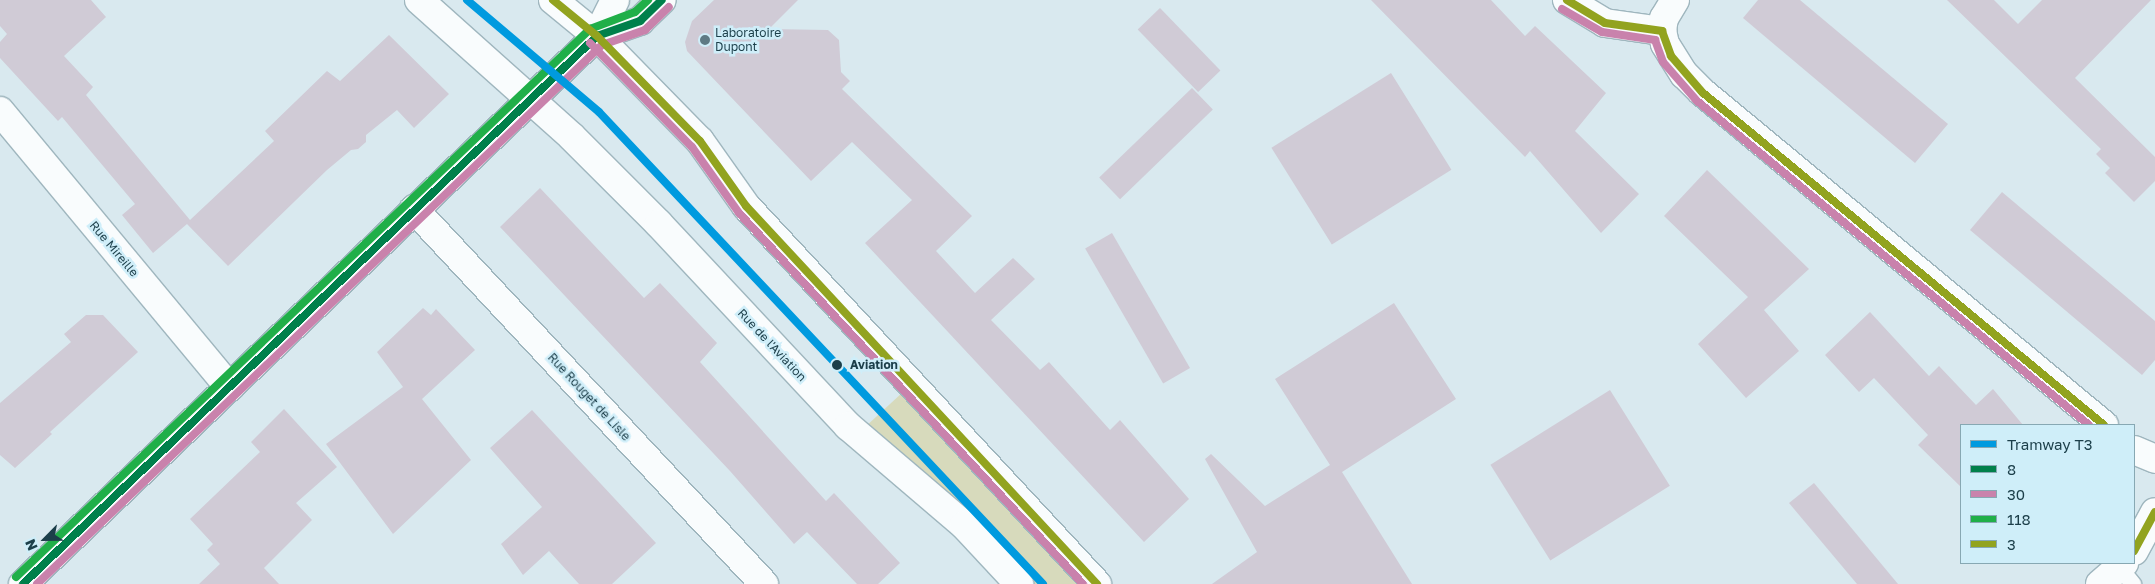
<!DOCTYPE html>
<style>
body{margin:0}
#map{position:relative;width:2155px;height:584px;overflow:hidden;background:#d9e9ef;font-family:"Golos Text",sans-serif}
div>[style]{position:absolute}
.green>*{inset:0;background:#d7dabc}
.building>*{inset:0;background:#d0cbd6;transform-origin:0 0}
.roads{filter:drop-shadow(1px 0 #9fb6be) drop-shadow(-1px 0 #9fb6be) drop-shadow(0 1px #9fb6be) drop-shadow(0 -1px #9fb6be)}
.lane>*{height:16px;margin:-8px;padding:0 8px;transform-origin:8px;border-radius:8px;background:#f9fcfd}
.street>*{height:28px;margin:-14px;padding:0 14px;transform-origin:14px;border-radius:14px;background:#f9fcfd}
.secondary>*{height:28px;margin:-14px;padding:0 14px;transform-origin:14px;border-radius:14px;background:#f9fcfd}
.bus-1>*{height:8px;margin:-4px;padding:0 4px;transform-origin:4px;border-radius:4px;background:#00804b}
.bus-2>*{height:8px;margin:-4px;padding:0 4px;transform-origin:4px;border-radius:4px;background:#c982ac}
.bus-3>*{height:8px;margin:-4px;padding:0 4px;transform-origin:4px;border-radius:4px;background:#20af49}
.bus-4>*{height:8px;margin:-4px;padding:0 4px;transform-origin:4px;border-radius:4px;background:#92a31f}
.tram-1>*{height:8px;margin:-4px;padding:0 4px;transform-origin:4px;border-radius:4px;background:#009adf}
.dots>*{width:14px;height:14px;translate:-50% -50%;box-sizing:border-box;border:2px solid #cfeef9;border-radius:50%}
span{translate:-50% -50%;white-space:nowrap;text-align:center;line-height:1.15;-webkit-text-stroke:5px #cfeef9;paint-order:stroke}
.poi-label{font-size:12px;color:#1c3f4a}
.left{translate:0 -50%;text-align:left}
.street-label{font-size:12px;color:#1c3f4a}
.stop-label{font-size:12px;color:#1c3f4a;font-weight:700}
.legend{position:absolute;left:1960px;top:424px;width:175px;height:140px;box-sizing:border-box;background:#cfeef9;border:1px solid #87a8b3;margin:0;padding:6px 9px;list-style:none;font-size:15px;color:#1c3f4a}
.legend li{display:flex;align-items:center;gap:10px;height:25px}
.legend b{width:25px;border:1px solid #87a8b3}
.north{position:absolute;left:20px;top:514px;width:50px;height:50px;-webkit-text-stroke:4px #cfeef9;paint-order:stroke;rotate:247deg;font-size:14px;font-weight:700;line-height:20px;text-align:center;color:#1c3f4a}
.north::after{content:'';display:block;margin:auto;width:18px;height:22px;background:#1c3f4a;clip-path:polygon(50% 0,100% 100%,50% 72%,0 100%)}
</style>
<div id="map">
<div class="green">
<i style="clip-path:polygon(903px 392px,1083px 584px,1031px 584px,864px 428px)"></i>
</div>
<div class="building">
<i style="clip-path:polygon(0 0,91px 0,106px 17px,64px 56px,93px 87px,86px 95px,190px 220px,274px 141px,265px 131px,327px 71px,340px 81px,389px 35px,449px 94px,414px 128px,397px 110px,366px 135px,366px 142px,358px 149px,351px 150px,327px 170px,228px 266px,187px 224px,153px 253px,122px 215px,135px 204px,62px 117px,58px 121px,0 58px,0 42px,7px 34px,0 26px)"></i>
<i style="clip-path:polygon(714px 0,798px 0,769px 29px,828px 30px,839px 40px,841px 72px,850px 81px,842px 89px,972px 216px,936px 251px,975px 293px,1013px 258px,1035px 279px,991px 320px,1040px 370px,1049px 362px,1110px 430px,1120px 420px,1189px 499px,1144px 542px,865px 243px,912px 200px,852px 142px,811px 181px,687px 51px,685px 42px,692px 21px)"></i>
<i style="clip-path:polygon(1371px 0,1491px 0,1525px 36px,1535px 26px,1606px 93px,1575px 131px,1639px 194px,1601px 233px,1530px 151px,1525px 157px)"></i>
<i style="clip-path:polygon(1758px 0,1800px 0,1948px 124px,1915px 163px,1743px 18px)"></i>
<i style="clip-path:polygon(1947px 0,1994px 0,2018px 24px,2042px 0,2151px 0,2075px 78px,2155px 157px,2155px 181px,2134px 202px,2105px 173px,2110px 168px,2096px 154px,2101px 149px)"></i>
<i style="left:1160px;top:8px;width:87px;height:31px;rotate:46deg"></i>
<i style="left:1391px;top:73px;width:114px;height:141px;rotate:58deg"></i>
<i style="left:1192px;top:88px;width:30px;height:129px;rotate:46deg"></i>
<i style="clip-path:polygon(1707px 170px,1809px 269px,1764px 310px,1799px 351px,1746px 398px,1698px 344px,1748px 297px,1664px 216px)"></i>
<i style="clip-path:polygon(540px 188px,644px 298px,660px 283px,717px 343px,700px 362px,826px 501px,834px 493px,900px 563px,878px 584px,857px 584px,807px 532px,794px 544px,730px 471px,500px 227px)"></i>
<i style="clip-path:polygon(2002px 192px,2155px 321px,2155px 360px,2142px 375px,1970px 230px)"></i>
<i style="left:1112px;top:233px;width:156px;height:31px;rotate:60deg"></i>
<i style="clip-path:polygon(1394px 303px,1456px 399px,1342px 472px,1412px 584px,1212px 584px,1257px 552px,1205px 459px,1211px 454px,1265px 506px,1330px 465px,1275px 379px)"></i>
<i style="clip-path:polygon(423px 308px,431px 315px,436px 309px,475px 350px,422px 399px,471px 460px,393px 534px,326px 444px,403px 387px,377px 352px)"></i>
<i style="clip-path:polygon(1870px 312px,1929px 376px,1939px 366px,1976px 405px,1993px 389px,2023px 425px,1961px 425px,1961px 487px,1918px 445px,1928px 435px,1874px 378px,1859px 392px,1825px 355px)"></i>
<i style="clip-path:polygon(86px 315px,103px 315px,138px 352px,50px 432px,52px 434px,15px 468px,0 455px,0 403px,71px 342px,64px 334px)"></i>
<i style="left:1610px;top:390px;width:113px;height:141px;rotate:58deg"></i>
<i style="clip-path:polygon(284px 409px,337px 467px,296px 503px,312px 520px,264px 568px,279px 584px,199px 584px,220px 564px,207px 550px,213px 544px,190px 519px,260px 452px,251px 442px)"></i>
<i style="clip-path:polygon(532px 410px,656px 543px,612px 584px,579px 584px,549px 551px,523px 575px,501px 544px,542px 507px,490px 448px)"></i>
<i style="clip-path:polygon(1814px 483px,1898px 584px,1857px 584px,1789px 503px)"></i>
</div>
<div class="roads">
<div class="lane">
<i style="left:2120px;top:568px;width:21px;rotate:51deg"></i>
</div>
<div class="street">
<i style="left:0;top:111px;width:359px;rotate:50.3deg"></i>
<i style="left:414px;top:209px;width:513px;rotate:46.97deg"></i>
</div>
<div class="secondary">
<i style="left:419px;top:0;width:205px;rotate:41.8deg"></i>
<i style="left:572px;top:137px;width:123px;rotate:45deg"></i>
<i style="left:659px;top:224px;width:277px;rotate:46.9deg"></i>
<i style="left:848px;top:426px;width:153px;rotate:40.5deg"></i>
<i style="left:964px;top:525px;width:81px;rotate:47deg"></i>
<i style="left:553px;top:0;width:57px;rotate:39.3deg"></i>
<i style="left:597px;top:36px;width:147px;rotate:45.6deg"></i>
<i style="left:700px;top:141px;width:80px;rotate:54.7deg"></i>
<i style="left:746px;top:206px;width:516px;rotate:47.12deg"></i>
<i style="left:1567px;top:0;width:44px;rotate:31.2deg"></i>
<i style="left:1605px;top:23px;width:58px;rotate:8deg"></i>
<i style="left:1675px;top:0;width:21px;rotate:121deg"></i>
<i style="left:1664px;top:18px;width:13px;rotate:99deg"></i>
<i style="left:1662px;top:31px;width:13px;rotate:77deg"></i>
<i style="left:1665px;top:44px;width:36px;rotate:58deg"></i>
<i style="left:1684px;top:74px;width:25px;rotate:45deg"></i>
<i style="left:1702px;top:92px;width:522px;rotate:39.64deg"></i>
<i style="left:597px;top:36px;width:46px;rotate:-19.2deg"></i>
<i style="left:640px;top:21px;width:30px;rotate:-44deg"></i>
<i style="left:2134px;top:450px;width:23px;rotate:23deg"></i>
<i style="left:2134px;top:551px;width:44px;rotate:-61.7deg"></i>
<i style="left:23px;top:584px;width:794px;rotate:-43.67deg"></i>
<i style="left:597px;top:36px;width:40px;rotate:-63.4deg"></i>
<i style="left:2100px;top:584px;width:32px;rotate:-41deg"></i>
</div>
</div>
<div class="bus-1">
<i style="left:23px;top:584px;width:794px;rotate:-43.67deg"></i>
<i style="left:597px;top:36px;width:46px;rotate:-19.2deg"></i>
<i style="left:640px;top:21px;width:30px;rotate:-44deg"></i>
</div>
<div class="bus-2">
<i style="left:1562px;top:9px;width:46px;rotate:29.9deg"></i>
<i style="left:1602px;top:32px;width:54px;rotate:8.6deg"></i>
<i style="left:1655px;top:40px;width:23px;rotate:70deg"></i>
<i style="left:1663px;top:62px;width:50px;rotate:49deg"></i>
<i style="left:1696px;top:100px;width:510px;rotate:39.59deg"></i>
<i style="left:590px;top:43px;width:146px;rotate:45.6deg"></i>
<i style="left:692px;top:147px;width:81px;rotate:54.5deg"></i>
<i style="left:739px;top:213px;width:506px;rotate:47.16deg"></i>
<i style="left:37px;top:584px;width:781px;rotate:-43.65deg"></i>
<i style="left:602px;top:45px;width:46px;rotate:-19.2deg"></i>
<i style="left:645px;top:30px;width:33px;rotate:-44deg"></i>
</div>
<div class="bus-3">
<i style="left:16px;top:577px;width:794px;rotate:-43.67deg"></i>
<i style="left:590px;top:29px;width:48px;rotate:-20.7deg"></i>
<i style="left:635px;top:12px;width:18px;rotate:-43deg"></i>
</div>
<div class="bus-4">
<i style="left:553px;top:0;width:57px;rotate:39.3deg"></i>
<i style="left:597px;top:36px;width:147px;rotate:45.6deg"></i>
<i style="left:700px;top:141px;width:80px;rotate:54.7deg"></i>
<i style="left:746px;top:206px;width:516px;rotate:47.12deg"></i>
<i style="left:1567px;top:0;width:44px;rotate:31.2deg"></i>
<i style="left:1605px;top:23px;width:58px;rotate:8deg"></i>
<i style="left:1662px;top:31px;width:27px;rotate:70deg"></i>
<i style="left:1671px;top:56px;width:48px;rotate:49.3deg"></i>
<i style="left:1702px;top:92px;width:522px;rotate:39.64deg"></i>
<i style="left:2134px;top:551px;width:44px;rotate:-61.7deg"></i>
</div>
<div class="tram-1">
<i style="left:467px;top:0;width:173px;rotate:40.3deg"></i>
<i style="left:599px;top:112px;width:648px;rotate:46.75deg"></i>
</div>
<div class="dots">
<i style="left:705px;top:40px;background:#5e7a84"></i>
<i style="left:837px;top:365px;background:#1c3f4a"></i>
</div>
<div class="poi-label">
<span class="left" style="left:715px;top:40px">Laboratoire<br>Dupont</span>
</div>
<div class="street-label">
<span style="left:114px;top:249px;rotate:50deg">Rue Mireille</span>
<span style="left:772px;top:345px;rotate:47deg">Rue de l'Aviation</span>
<span style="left:589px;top:397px;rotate:47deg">Rue Rouget de Lisle</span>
</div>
<div class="stop-label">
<span class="left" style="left:850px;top:365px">Aviation</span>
</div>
<ul class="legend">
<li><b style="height:6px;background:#009adf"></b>Tramway T3</li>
<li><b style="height:6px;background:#00804b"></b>8</li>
<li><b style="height:6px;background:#c982ac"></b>30</li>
<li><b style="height:6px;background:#20af49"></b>118</li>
<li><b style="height:6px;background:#92a31f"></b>3</li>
</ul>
<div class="north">N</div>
</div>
